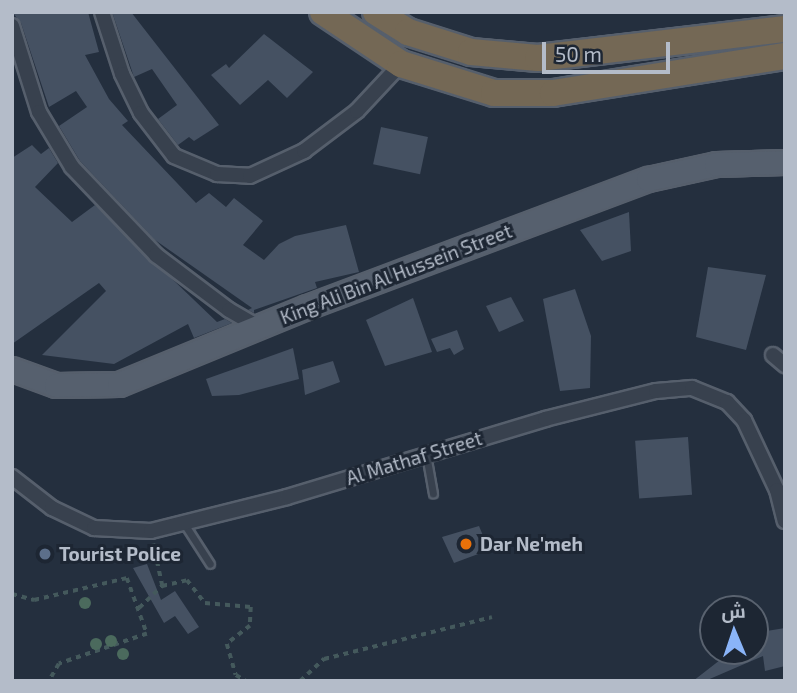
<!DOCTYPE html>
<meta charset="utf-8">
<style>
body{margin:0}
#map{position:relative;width:797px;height:693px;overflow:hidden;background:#242f3e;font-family:"Exo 2",Cairo,sans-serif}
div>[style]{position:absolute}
.building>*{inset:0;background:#455162;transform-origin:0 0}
.path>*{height:3.5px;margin-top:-1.75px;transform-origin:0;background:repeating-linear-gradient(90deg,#44595c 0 5px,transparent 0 10px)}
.roads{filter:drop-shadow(2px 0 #565f6c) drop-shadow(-2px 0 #565f6c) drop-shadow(0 2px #565f6c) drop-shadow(0 -2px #565f6c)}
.lane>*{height:7px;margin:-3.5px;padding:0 3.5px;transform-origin:3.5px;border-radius:3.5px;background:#38414e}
.street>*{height:14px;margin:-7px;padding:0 7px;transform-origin:7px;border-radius:7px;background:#38414e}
.primary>*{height:23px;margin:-11.5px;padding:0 11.5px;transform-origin:11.5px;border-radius:11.5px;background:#56606e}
.highway>*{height:26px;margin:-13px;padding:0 13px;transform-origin:13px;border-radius:13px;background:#746855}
.trees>*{width:12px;height:12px;margin:-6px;border-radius:50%;background:#4b6a5d}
.dots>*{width:19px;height:19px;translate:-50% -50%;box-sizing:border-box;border:4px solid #1d2633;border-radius:50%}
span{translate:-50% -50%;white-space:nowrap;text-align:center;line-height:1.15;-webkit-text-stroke:6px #1d2633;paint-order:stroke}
.street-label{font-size:19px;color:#b4bcc9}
.poi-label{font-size:19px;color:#b4bcc9;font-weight:700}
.left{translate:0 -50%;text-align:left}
.frame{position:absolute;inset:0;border:14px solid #b4bcc9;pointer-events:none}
.north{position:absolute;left:699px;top:595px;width:70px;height:70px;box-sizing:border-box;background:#1d2633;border:2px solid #59626f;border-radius:50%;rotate:358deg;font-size:19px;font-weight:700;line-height:28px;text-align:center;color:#b4bcc9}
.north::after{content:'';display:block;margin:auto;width:24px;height:32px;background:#8ab4f8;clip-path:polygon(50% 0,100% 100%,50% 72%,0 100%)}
.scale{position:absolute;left:542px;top:42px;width:128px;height:32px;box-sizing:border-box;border:4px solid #b4bcc9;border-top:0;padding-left:9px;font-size:21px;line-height:24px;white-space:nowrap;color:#b4bcc9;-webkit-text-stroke:5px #1d2633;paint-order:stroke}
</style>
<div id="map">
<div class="building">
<i style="clip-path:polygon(12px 12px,88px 12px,99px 52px,85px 55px,109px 99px,128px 121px,122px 125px,196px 203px,209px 193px,226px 207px,234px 198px,263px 221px,243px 245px,264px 260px,279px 244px,295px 236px,346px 225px,359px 272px,315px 282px,317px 288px,254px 310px,254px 313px,248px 310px,252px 308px,155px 240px,80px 161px,59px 126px,87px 107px,76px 91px,49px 107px,21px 23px)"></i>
<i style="clip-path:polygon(112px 12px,131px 12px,219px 125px,194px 141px,189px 137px,178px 145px,158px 119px,177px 105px,152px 69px,134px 77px)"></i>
<i style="clip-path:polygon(264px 34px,313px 72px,287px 98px,268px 80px,240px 105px,211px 75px,226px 64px,229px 68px)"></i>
<i style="left:381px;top:127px;width:48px;height:38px;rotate:12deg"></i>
<i style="clip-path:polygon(32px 145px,41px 154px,49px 148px,58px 163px,35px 187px,72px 222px,95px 205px,217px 322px,225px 319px,232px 323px,194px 338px,188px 324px,114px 364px,42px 355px,106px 291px,99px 283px,12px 344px,12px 158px)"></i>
<i style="clip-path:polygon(629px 212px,631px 251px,602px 261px,580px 230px)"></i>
<i style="clip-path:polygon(708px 267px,766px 275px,746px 350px,696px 337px)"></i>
<i style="clip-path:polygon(575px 289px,591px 336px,590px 388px,560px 391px,543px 299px)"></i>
<i style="clip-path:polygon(511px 297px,524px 321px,499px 332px,486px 306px)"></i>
<i style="clip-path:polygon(413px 298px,432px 352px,385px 366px,366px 320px)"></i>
<i style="clip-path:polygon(457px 330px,464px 349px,454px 355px,450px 348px,437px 352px,431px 339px)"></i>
<i style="clip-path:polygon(293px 348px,299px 379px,239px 395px,212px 396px,206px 379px)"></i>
<i style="clip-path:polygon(333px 361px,340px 382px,305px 395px,302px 370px)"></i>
<i style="left:688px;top:437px;width:58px;height:53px;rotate:86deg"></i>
<i style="clip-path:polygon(479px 526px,489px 550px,454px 563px,442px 537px)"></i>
<i style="clip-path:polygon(147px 564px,161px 600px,175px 591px,199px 627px,188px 634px,175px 616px,164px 623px,133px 568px)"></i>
<i style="clip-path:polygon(785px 628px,785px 666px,765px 671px,763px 656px,705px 681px,693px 681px,720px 660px,720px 651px,755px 651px,755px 633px)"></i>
</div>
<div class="path">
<i style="left:162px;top:586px;width:26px;rotate:-13deg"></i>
<i style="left:187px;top:580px;width:29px;rotate:52deg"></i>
<i style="left:205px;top:603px;width:46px;rotate:5deg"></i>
<i style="left:251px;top:607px;width:19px;rotate:93deg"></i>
<i style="left:250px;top:626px;width:29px;rotate:142deg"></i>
<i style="left:227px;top:644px;width:32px;rotate:74deg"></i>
<i style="left:236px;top:675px;width:12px;rotate:31deg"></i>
<i style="left:12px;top:594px;width:23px;rotate:15deg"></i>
<i style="left:34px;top:600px;width:96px;rotate:-13.3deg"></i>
<i style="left:127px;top:578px;width:59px;rotate:70.3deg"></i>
<i style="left:147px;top:634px;width:93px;rotate:161.2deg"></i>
<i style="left:59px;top:664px;width:20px;rotate:120deg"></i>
<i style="left:139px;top:608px;width:32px;rotate:-44deg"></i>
<i style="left:162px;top:586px;width:43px;rotate:-102.1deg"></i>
<i style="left:300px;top:681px;width:33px;rotate:-43deg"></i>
<i style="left:324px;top:659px;width:173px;rotate:-14deg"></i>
</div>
<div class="roads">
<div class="lane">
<i style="left:426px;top:454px;width:40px;rotate:80deg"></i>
<i style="left:185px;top:525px;width:46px;rotate:57.3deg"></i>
</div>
<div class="street">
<i style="left:102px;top:12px;width:65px;rotate:72.1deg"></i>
<i style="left:122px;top:74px;width:43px;rotate:64deg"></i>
<i style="left:141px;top:113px;width:54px;rotate:52.5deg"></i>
<i style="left:174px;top:156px;width:47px;rotate:22.7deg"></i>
<i style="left:217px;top:174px;width:33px;rotate:3deg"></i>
<i style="left:250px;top:176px;width:60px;rotate:-24.8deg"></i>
<i style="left:304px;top:151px;width:66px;rotate:-37deg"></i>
<i style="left:357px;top:111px;width:64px;rotate:-46.9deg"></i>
<i style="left:12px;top:26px;width:90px;rotate:72.6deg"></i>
<i style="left:39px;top:112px;width:64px;rotate:59deg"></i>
<i style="left:72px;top:167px;width:122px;rotate:46.3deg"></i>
<i style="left:156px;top:255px;width:91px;rotate:37deg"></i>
<i style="left:229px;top:310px;width:34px;rotate:30deg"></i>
<i style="left:773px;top:355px;width:16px;rotate:40deg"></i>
<i style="left:12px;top:477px;width:51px;rotate:37.8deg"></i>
<i style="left:52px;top:508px;width:47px;rotate:25.5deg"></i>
<i style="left:94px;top:528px;width:57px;rotate:3deg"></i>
<i style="left:151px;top:531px;width:140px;rotate:-14deg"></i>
<i style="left:287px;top:497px;width:270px;rotate:-16.8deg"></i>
<i style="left:545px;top:419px;width:114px;rotate:-14.2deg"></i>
<i style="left:656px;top:391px;width:36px;rotate:-5deg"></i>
<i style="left:692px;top:388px;width:38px;rotate:22deg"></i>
<i style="left:727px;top:402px;width:25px;rotate:47deg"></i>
<i style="left:744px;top:420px;width:77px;rotate:64.8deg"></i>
<i style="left:777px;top:490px;width:32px;rotate:76deg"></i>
</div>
<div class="primary">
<i style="left:12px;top:369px;width:47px;rotate:20deg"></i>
<i style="left:56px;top:385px;width:63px;rotate:-0.9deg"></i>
<i style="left:119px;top:384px;width:203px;rotate:-22.3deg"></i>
<i style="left:307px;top:307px;width:364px;rotate:-20.6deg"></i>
<i style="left:648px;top:179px;width:70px;rotate:-12.4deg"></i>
<i style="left:716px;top:164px;width:69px;rotate:-1.7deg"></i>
</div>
<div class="highway">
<i style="left:323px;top:12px;width:94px;rotate:33.7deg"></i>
<i style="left:401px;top:64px;width:97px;rotate:17.3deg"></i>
<i style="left:494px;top:93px;width:59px"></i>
<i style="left:553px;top:93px;width:235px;rotate:-9.1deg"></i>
<i style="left:376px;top:12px;width:38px;rotate:32deg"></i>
<i style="left:408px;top:32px;width:66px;rotate:17.6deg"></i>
<i style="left:471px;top:52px;width:67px;rotate:5.1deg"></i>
<i style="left:538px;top:58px;width:249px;rotate:-6.7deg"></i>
</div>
</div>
<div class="trees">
<i style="left:85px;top:603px"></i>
<i style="left:111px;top:641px"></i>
<i style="left:96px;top:644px"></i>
<i style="left:123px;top:654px"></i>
</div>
<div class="dots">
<i style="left:466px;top:544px;background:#e8710a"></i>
<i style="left:45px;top:554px;background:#5c6f8a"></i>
</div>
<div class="street-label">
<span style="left:396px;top:274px;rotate:-21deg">King Ali Bin Al Hussein Street</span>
<span style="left:414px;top:458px;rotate:-17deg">Al Mathaf Street</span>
</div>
<div class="poi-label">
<span class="left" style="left:480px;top:544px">Dar Ne'meh</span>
<span class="left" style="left:59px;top:554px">Tourist Police</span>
</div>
<div class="frame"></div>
<div class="north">ش</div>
<div class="scale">50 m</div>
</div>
